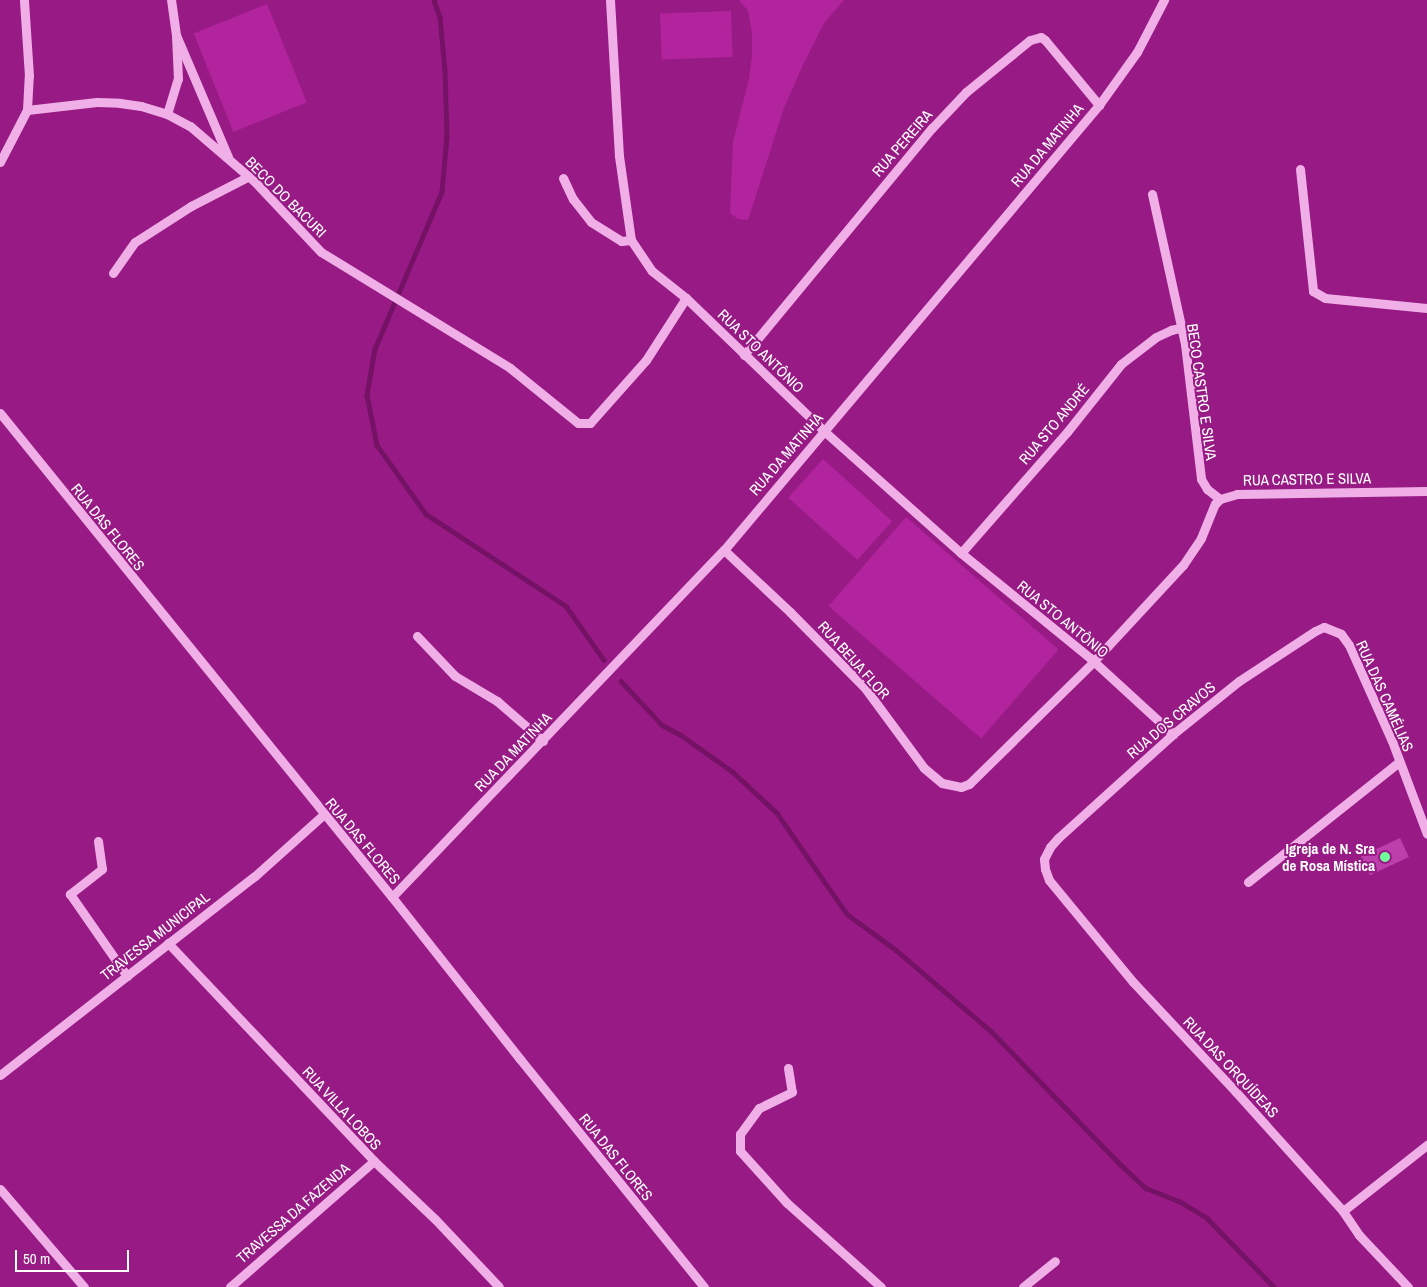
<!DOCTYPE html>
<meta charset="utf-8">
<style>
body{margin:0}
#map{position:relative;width:1427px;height:1287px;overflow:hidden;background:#981b85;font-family:"Archivo Narrow",sans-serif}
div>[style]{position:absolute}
.green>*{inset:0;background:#b1249d;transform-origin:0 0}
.stream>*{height:4.5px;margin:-2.25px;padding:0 2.25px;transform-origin:2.25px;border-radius:2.25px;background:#761266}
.building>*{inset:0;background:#bd3fab;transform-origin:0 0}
.minor>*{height:9px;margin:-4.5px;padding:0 4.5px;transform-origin:4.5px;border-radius:4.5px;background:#f0b0e7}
.dots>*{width:14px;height:14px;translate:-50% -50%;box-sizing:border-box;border:2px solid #981b85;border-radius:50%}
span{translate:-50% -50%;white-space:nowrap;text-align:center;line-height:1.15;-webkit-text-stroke:4px #981b85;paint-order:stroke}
.street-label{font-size:15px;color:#fff}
.poi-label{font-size:15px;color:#fff;font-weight:700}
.right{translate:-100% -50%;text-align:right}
.scale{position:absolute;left:15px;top:1250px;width:114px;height:22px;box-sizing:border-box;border:2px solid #fff;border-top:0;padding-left:6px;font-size:15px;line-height:18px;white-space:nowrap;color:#fff;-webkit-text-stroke:4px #981b85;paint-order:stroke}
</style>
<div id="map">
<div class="green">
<i style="clip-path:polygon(739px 0,844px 0,824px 23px,803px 65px,784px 108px,748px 220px,738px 219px,730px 213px,733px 142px,749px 79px,752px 56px,752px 33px,748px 11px)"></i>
<i style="left:267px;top:4px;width:106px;height:79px;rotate:68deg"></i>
<i style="left:731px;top:11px;width:46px;height:71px;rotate:88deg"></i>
<i style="left:823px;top:459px;width:93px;height:52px;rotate:42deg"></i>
<i style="left:906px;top:517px;width:202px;height:118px;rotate:41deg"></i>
</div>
<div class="stream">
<i style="left:434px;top:0;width:18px;rotate:71deg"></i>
<i style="left:440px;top:17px;width:54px;rotate:84.7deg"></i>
<i style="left:445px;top:71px;width:65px;rotate:88.2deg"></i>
<i style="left:447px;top:136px;width:56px;rotate:95.1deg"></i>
<i style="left:442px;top:192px;width:171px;rotate:113.1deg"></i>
<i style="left:375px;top:349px;width:47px;rotate:99.9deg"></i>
<i style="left:367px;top:395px;width:51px;rotate:78.7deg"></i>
<i style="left:377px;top:445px;width:85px;rotate:54.6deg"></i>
<i style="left:426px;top:514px;width:168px;rotate:33.3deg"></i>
<i style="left:566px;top:606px;width:66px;rotate:54.9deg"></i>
<i style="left:621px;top:681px;width:60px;rotate:47deg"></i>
<i style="left:662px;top:725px;width:21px;rotate:28deg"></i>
<i style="left:681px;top:735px;width:64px;rotate:35.4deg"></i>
<i style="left:733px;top:772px;width:60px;rotate:43deg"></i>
<i style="left:777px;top:813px;width:123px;rotate:55.3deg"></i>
<i style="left:847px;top:914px;width:61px;rotate:36.3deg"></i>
<i style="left:896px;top:950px;width:125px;rotate:40.5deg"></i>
<i style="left:991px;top:1031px;width:187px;rotate:45.9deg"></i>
<i style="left:1121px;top:1165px;width:34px;rotate:43deg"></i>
<i style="left:1146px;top:1188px;width:35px;rotate:22deg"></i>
<i style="left:1179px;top:1201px;width:33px;rotate:31deg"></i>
<i style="left:1207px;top:1218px;width:96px;rotate:45.8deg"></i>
</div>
<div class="building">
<i style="left:1400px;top:838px;width:21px;height:43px;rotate:65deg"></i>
</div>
<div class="minor">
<i style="left:610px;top:0;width:156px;rotate:86.7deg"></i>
<i style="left:619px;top:156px;width:85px;rotate:81.9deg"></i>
<i style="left:631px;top:240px;width:37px;rotate:56deg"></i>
<i style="left:652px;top:271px;width:43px;rotate:38.5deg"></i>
<i style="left:686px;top:298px;width:192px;rotate:43.9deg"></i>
<i style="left:824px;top:431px;width:183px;rotate:41.7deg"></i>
<i style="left:961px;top:553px;width:166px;rotate:39.1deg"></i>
<i style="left:1090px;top:658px;width:113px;rotate:42.5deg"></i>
<i style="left:176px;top:35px;width:133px;rotate:66.9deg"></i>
<i style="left:27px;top:110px;width:70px;rotate:-6.5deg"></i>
<i style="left:97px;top:102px;width:23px;rotate:2deg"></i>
<i style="left:120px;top:103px;width:21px;rotate:8deg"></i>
<i style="left:141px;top:106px;width:27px;rotate:17deg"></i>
<i style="left:167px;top:114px;width:26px;rotate:28deg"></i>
<i style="left:190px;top:126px;width:86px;rotate:40.7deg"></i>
<i style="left:255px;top:182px;width:96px;rotate:46.7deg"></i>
<i style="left:321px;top:252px;width:222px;rotate:31.5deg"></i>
<i style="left:510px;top:368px;width:87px;rotate:39deg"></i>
<i style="left:578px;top:423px;width:12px"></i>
<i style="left:590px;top:423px;width:84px;rotate:-48.4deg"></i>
<i style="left:646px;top:360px;width:74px;rotate:-57.2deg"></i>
<i style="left:167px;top:114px;width:37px;rotate:-73deg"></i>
<i style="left:178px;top:79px;width:44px;rotate:-92.6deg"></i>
<i style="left:176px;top:35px;width:35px;rotate:-98deg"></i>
<i style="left:0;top:162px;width:59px;rotate:-62.6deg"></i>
<i style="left:27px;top:110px;width:34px;rotate:-87deg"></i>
<i style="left:29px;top:76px;width:76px;rotate:-93.8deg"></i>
<i style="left:1300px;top:169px;width:123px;rotate:83.9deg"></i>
<i style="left:1313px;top:291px;width:14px;rotate:30deg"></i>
<i style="left:1325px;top:298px;width:102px;rotate:5.6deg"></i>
<i style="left:563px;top:178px;width:23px;rotate:65deg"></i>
<i style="left:573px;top:199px;width:29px;rotate:52deg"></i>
<i style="left:591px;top:222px;width:36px;rotate:32deg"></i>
<i style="left:621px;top:241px;width:10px;rotate:-6deg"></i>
<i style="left:1152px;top:194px;width:154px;rotate:77.6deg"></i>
<i style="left:1185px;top:344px;width:136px;rotate:83.2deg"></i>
<i style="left:1201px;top:479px;width:12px;rotate:59deg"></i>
<i style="left:1207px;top:489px;width:16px;rotate:38deg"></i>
<i style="left:113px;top:273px;width:38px;rotate:-55deg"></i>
<i style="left:135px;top:242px;width:67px;rotate:-32.7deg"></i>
<i style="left:191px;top:206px;width:65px;rotate:-27.3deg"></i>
<i style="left:744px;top:355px;width:295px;rotate:-50.4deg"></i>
<i style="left:932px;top:128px;width:50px;rotate:-46.6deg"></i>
<i style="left:966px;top:92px;width:82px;rotate:-39.1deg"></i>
<i style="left:1030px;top:40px;width:11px;rotate:-15deg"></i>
<i style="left:1041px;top:37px;width:5px;rotate:37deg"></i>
<i style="left:1045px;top:40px;width:85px;rotate:50.3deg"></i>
<i style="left:0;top:413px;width:623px;rotate:51deg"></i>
<i style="left:392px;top:897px;width:206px;rotate:51.7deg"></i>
<i style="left:520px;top:1059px;width:293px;rotate:51.1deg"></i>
<i style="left:724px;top:550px;width:91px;rotate:43.2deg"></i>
<i style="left:790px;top:612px;width:107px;rotate:45.4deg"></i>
<i style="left:865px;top:688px;width:99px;rotate:53.6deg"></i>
<i style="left:924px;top:768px;width:23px;rotate:40deg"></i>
<i style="left:942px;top:783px;width:19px;rotate:12deg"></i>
<i style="left:961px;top:787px;width:9px;rotate:-21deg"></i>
<i style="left:969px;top:784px;width:175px;rotate:-44.5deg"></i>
<i style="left:1094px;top:661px;width:131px;rotate:-47.2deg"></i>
<i style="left:1183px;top:565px;width:32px;rotate:-56deg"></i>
<i style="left:1201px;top:538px;width:37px;rotate:-68deg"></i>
<i style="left:1215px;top:504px;width:7px;rotate:-45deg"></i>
<i style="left:1220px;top:499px;width:18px;rotate:-16deg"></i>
<i style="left:1237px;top:494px;width:190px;rotate:-0.9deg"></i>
<i style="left:961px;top:553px;width:161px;rotate:-48.8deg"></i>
<i style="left:1067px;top:432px;width:87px;rotate:-51.5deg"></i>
<i style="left:1121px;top:364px;width:44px;rotate:-37.6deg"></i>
<i style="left:1156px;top:337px;width:17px;rotate:-25deg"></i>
<i style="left:1171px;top:330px;width:9px;rotate:-13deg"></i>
<i style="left:417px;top:636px;width:55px;rotate:46.5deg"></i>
<i style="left:455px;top:676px;width:49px;rotate:30.8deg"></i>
<i style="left:497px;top:701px;width:61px;rotate:41deg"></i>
<i style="left:98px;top:841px;width:28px;rotate:82deg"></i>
<i style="left:102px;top:869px;width:41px;rotate:142deg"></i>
<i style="left:70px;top:894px;width:100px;rotate:55.2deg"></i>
<i style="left:1248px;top:882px;width:193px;rotate:-38.5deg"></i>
<i style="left:392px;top:897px;width:480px;rotate:-46.3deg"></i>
<i style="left:724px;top:550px;width:582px;rotate:-49.88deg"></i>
<i style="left:1099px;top:105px;width:65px;rotate:-54.4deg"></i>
<i style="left:1137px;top:52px;width:59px;rotate:-62.6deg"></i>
<i style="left:168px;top:943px;width:300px;rotate:46.6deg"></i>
<i style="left:374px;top:1161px;width:84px;rotate:43.6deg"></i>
<i style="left:435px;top:1219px;width:93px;rotate:46.7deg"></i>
<i style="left:788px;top:1068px;width:24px;rotate:81deg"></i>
<i style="left:792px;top:1092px;width:37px;rotate:154deg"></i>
<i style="left:759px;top:1108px;width:32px;rotate:126deg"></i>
<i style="left:740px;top:1134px;width:17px;rotate:90deg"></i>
<i style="left:740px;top:1151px;width:70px;rotate:47.9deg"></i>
<i style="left:787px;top:1203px;width:126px;rotate:41.8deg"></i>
<i style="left:0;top:1075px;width:323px;rotate:-38deg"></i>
<i style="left:255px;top:876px;width:93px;rotate:-41.9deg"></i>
<i style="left:0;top:1189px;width:129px;rotate:49.4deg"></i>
<i style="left:1343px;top:1211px;width:107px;rotate:-38.2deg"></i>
<i style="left:230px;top:1287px;width:191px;rotate:-41.2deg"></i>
<i style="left:1023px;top:1287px;width:41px;rotate:-39.1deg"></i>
<i style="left:1408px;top:1287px;width:71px;rotate:-133.3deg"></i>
<i style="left:1359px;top:1235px;width:29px;rotate:-124deg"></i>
<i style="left:1343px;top:1211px;width:160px;rotate:-132deg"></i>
<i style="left:1236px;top:1092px;width:151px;rotate:-133.1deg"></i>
<i style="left:1133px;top:982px;width:132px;rotate:-129.5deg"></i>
<i style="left:1049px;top:880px;width:12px;rotate:-110deg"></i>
<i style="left:1045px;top:869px;width:10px;rotate:-96deg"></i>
<i style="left:1044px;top:859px;width:13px;rotate:-63deg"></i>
<i style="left:1050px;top:847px;width:12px;rotate:-48deg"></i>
<i style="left:1058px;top:838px;width:155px;rotate:-42.1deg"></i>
<i style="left:1173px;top:734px;width:85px;rotate:-38.8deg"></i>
<i style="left:1239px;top:681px;width:91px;rotate:-33.3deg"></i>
<i style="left:1315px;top:631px;width:10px;rotate:-24deg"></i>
<i style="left:1324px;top:627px;width:18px;rotate:22deg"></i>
<i style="left:1341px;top:634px;width:14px;rotate:54deg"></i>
<i style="left:1349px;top:645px;width:105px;rotate:65.9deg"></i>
<i style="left:1392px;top:741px;width:99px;rotate:69.4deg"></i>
</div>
<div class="dots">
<i style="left:1385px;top:857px;background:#6fff9a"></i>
</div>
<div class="street-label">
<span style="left:902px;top:143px;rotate:-49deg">RUA PEREIRA</span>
<span style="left:1047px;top:145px;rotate:-50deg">RUA DA MATINHA</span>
<span style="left:286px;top:197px;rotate:45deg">BECO DO BACURI</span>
<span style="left:761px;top:351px;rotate:44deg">RUA STO ANTÔNIO</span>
<span style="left:1202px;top:392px;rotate:82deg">BECO CASTRO E SILVA</span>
<span style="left:1054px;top:424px;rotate:-50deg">RUA STO ANDRÉ</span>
<span style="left:786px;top:454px;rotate:-49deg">RUA DA MATINHA</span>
<span style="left:1307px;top:479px;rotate:-1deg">RUA CASTRO E SILVA</span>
<span style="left:108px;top:527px;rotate:51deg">RUA DAS FLORES</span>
<span style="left:1063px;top:619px;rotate:39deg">RUA STO ANTÔNIO</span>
<span style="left:854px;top:660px;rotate:48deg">RUA BEIJA FLOR</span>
<span style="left:1385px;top:696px;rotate:66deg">RUA DAS CAMÉLIAS</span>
<span style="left:1171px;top:720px;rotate:-40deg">RUA DOS CRAVOS</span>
<span style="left:513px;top:752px;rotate:-46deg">RUA DA MATINHA</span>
<span style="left:363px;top:841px;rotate:50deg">RUA DAS FLORES</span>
<span style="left:155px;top:936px;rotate:-38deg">TRAVESSA MUNICIPAL</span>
<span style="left:1231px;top:1067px;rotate:47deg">RUA DAS ORQUÍDEAS</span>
<span style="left:342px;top:1108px;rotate:47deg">RUA VILLA LOBOS</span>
<span style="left:616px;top:1157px;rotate:51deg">RUA DAS FLORES</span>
<span style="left:293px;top:1213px;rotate:-41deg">TRAVESSA DA FAZENDA</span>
</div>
<div class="poi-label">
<span class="right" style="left:1375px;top:857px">Igreja de N. Sra<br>de Rosa Mística</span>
</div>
<div class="scale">50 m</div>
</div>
